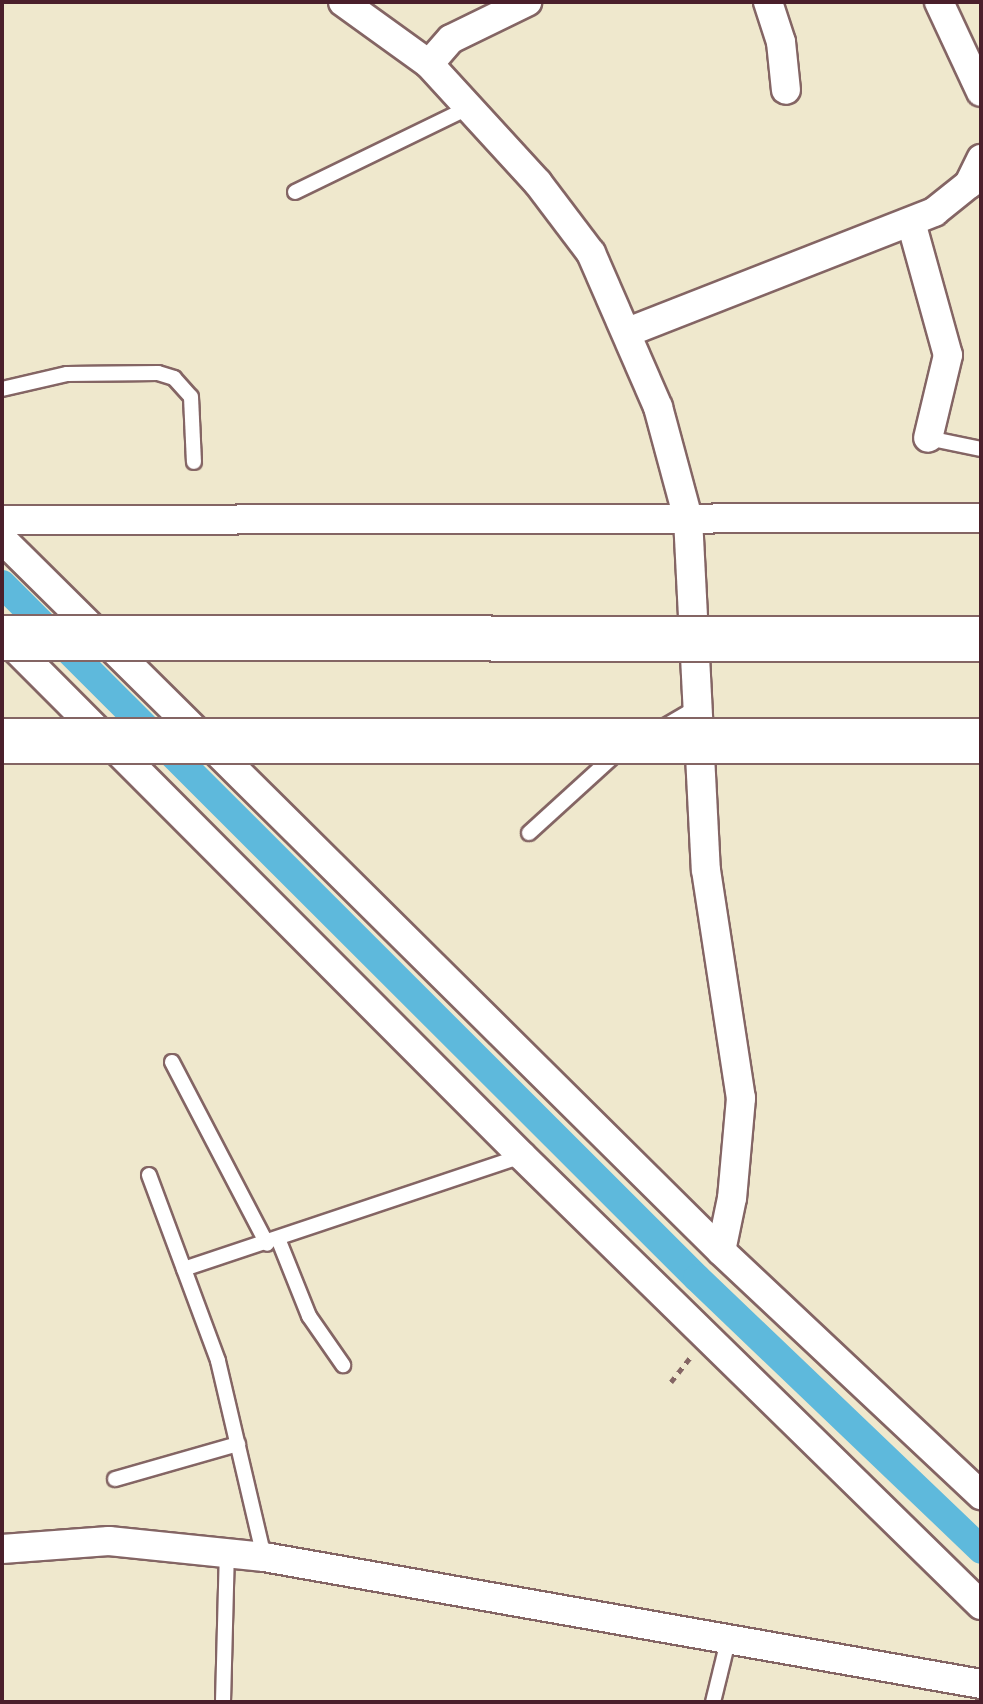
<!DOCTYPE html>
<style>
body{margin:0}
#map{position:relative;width:983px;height:1704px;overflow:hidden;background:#efe8cd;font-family:Delius,sans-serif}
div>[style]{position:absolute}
.canal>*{height:28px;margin:-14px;padding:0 14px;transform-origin:14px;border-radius:14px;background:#5eb9dc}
.path>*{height:5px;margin-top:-2.5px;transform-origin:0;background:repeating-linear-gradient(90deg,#846564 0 6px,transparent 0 12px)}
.roads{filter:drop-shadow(2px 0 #846564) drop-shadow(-2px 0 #846564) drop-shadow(0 2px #846564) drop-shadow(0 -2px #846564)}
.service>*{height:14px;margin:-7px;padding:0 7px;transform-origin:7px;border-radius:7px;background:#fff}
.minor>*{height:28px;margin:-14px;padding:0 14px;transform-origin:14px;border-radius:14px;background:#fff}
.bridges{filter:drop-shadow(2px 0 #846564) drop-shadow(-2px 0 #846564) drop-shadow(0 2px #846564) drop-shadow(0 -2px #846564)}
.motorway-bridge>*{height:44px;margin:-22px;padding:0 22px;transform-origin:22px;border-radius:22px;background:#fff}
span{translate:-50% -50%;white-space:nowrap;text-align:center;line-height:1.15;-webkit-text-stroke:6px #fff;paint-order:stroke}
.frame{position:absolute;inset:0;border:4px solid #4a1f2b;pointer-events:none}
</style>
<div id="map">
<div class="canal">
<i style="left:2px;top:584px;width:982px;rotate:44.96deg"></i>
<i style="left:697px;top:1278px;width:393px;rotate:43.7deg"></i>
</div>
<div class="path">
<i style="left:671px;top:1382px;width:34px;rotate:-52deg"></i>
</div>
<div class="roads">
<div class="service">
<i style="left:295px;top:192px;width:195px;rotate:-25.9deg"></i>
<i style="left:2px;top:389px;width:67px;rotate:-13deg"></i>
<i style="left:67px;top:374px;width:91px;rotate:-0.6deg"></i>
<i style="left:158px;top:373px;width:17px;rotate:17deg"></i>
<i style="left:174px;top:378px;width:25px;rotate:48deg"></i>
<i style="left:191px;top:397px;width:65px;rotate:87.4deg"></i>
<i style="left:928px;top:438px;width:54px;rotate:11.7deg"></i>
<i style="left:660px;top:729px;width:48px;rotate:-30.3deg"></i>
<i style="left:529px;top:833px;width:119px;rotate:-42.3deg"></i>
<i style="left:172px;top:1062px;width:205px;rotate:62.4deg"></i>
<i style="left:149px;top:1175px;width:198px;rotate:69.6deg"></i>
<i style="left:218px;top:1361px;width:201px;rotate:76.8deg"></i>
<i style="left:279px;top:1241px;width:81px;rotate:68.2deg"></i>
<i style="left:309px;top:1316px;width:60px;rotate:55.2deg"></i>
<i style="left:184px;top:1269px;width:356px;rotate:-18.5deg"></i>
<i style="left:115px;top:1479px;width:128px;rotate:-15.9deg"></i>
<i style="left:223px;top:1702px;width:150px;rotate:-88.5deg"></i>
<i style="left:713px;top:1702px;width:63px;rotate:-76.2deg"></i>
</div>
<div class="minor">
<i style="left:343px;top:2px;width:106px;rotate:35.8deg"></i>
<i style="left:429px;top:64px;width:161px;rotate:47.5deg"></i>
<i style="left:538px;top:183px;width:88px;rotate:52.9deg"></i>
<i style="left:591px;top:253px;width:168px;rotate:66.5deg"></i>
<i style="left:658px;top:407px;width:115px;rotate:74.9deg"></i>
<i style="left:688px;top:518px;width:352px;rotate:87.1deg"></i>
<i style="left:706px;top:870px;width:231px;rotate:81.3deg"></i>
<i style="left:741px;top:1098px;width:100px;rotate:95.1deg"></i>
<i style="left:732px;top:1198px;width:54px;rotate:101.7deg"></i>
<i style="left:768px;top:2px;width:42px;rotate:72deg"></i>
<i style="left:781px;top:42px;width:48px;rotate:84.1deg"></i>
<i style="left:939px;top:2px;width:99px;rotate:65deg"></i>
<i style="left:429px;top:64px;width:33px;rotate:-49deg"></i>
<i style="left:451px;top:39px;width:85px;rotate:-26deg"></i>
<i style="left:911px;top:222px;width:138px;rotate:74.5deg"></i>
<i style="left:948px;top:355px;width:85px;rotate:103.5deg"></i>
<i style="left:628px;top:332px;width:329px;rotate:-21.4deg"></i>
<i style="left:934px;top:212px;width:45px;rotate:-38.7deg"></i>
<i style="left:969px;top:184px;width:28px;rotate:-64deg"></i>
<i style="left:2px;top:520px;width:979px;rotate:-0.12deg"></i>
<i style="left:2px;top:539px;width:1012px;rotate:44.72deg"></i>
<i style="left:721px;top:1251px;width:357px;rotate:43.2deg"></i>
<i style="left:2px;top:635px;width:736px;rotate:45.06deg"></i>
<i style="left:522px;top:1156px;width:642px;rotate:44.37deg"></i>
<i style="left:2px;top:1549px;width:107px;rotate:-4.3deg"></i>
<i style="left:109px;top:1541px;width:156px;rotate:5.9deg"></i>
<i style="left:264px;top:1557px;width:728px;rotate:10.04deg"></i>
</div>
</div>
<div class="bridges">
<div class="motorway-bridge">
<i style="left:2px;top:638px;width:979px;rotate:0.06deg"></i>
<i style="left:2px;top:741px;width:979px"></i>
</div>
</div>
<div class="frame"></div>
</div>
